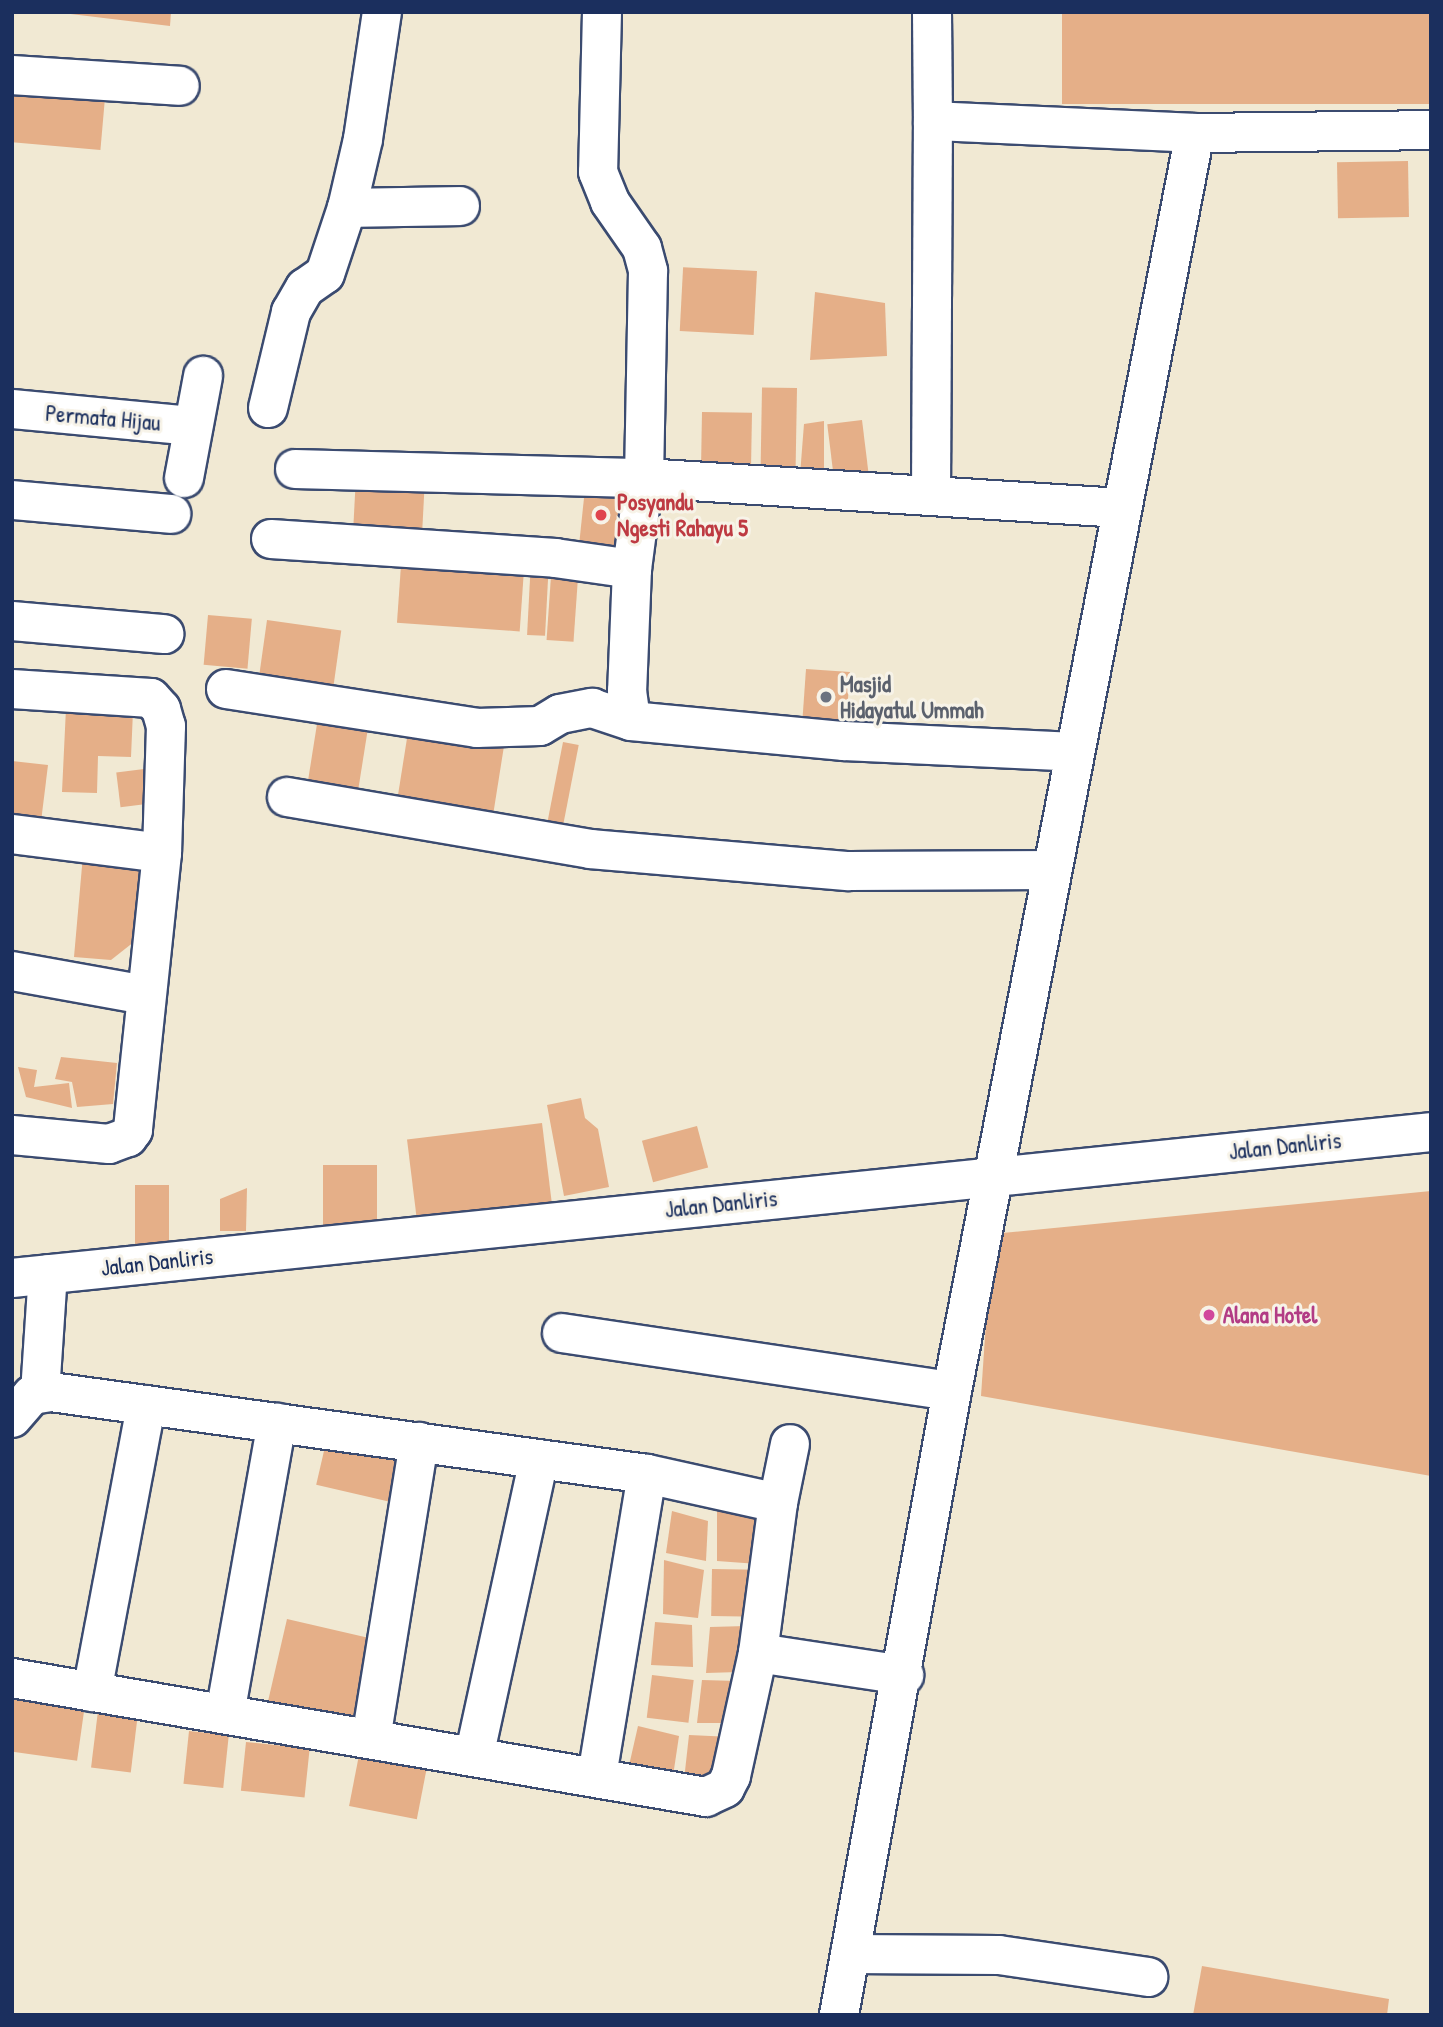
<!DOCTYPE html>
<style>
body{margin:0}
#map{position:relative;width:1443px;height:2027px;overflow:hidden;background:#f1e9d3;font-family:"Patrick Hand",sans-serif}
div>[style]{position:absolute}
.building>*{inset:0;background:#e5af88;transform-origin:0 0}
.roads{filter:drop-shadow(2px 0 #3b4b70) drop-shadow(-2px 0 #3b4b70) drop-shadow(0 2px #3b4b70) drop-shadow(0 -2px #3b4b70)}
.minor>*{height:38px;margin:-19px;padding:0 19px;transform-origin:19px;border-radius:19px;background:#fff}
.dots>*{width:19px;height:19px;translate:-50% -50%;box-sizing:border-box;border:4px solid #f7f3e8;border-radius:50%}
span{translate:-50% -50%;white-space:nowrap;text-align:center;line-height:1.15;-webkit-text-stroke:6px #f7f3e8;paint-order:stroke}
.street-label{font-size:23px;color:#1b2f5e}
.health-label{font-size:23px;color:#be3a42;font-weight:700}
.left{translate:0 -50%;text-align:left}
.worship-label{font-size:23px;color:#5b616d;font-weight:700}
.hotel-label{font-size:23px;color:#b23c85;font-weight:700}
.frame{position:absolute;inset:0;border:14px solid #1b2f5e;pointer-events:none}
</style>
<div id="map">
<div class="building">
<i style="clip-path:polygon(54px 12px,171px 12px,170px 26px)"></i>
<i style="left:1062px;top:12px;width:369px;height:92px"></i>
<i style="left:12px;top:82px;width:94px;height:60px;rotate:5deg"></i>
<i style="left:1408px;top:161px;width:56px;height:71px;rotate:89deg"></i>
<i style="left:757px;top:271px;width:64px;height:74px;rotate:93deg"></i>
<i style="clip-path:polygon(815px 292px,885px 303px,887px 356px,810px 360px)"></i>
<i style="left:797px;top:388px;width:87px;height:35px;rotate:91deg"></i>
<i style="left:702px;top:412px;width:50px;height:60px;rotate:1deg"></i>
<i style="left:862px;top:420px;width:57px;height:35px;rotate:83deg"></i>
<i style="clip-path:polygon(824px 421px,824px 476px,800px 475px,804px 424px)"></i>
<i style="left:356px;top:476px;width:69px;height:63px;rotate:3deg"></i>
<i style="left:586px;top:479px;width:36px;height:69px;rotate:6deg"></i>
<i style="left:402px;top:551px;width:123px;height:72px;rotate:4deg"></i>
<i style="left:531px;top:560px;width:18px;height:75px;rotate:3deg"></i>
<i style="left:579px;top:563px;width:79px;height:27px;rotate:94deg"></i>
<i style="left:208px;top:615px;width:44px;height:50px;rotate:5deg"></i>
<i style="left:267px;top:620px;width:75px;height:56px;rotate:8deg"></i>
<i style="left:806px;top:669px;width:44px;height:52px;rotate:4deg"></i>
<i style="clip-path:polygon(66px 708px,133px 711px,131px 757px,98px 756px,97px 793px,62px 792px)"></i>
<i style="left:317px;top:724px;width:51px;height:59px;rotate:9deg"></i>
<i style="left:408px;top:732px;width:97px;height:74px;rotate:9deg"></i>
<i style="left:563px;top:742px;width:16px;height:86px;rotate:11deg"></i>
<i style="clip-path:polygon(12px 761px,48px 765px,40px 830px,12px 827px)"></i>
<i style="left:152px;top:768px;width:35px;height:36px;rotate:83deg"></i>
<i style="clip-path:polygon(83px 855px,150px 860px,144px 934px,111px 960px,74px 957px)"></i>
<i style="clip-path:polygon(61px 1057px,117px 1063px,113px 1104px,77px 1107px,72px 1082px,55px 1079px)"></i>
<i style="clip-path:polygon(18px 1067px,37px 1070px,34px 1087px,69px 1083px,72px 1108px,26px 1097px)"></i>
<i style="clip-path:polygon(581px 1098px,585px 1118px,598px 1129px,609px 1187px,564px 1196px,547px 1105px)"></i>
<i style="left:542px;top:1123px;width:80px;height:136px;rotate:83deg"></i>
<i style="left:697px;top:1126px;width:43px;height:57px;rotate:75deg"></i>
<i style="left:323px;top:1165px;width:54px;height:62px"></i>
<i style="left:135px;top:1185px;width:34px;height:60px"></i>
<i style="clip-path:polygon(247px 1188px,246px 1231px,220px 1231px,220px 1199px)"></i>
<i style="clip-path:polygon(1431px 1191px,1431px 1476px,981px 1396px,992px 1234px)"></i>
<i style="left:327px;top:1438px;width:82px;height:48px;rotate:13deg"></i>
<i style="clip-path:polygon(762px 1508px,758px 1564px,717px 1561px,717px 1511px)"></i>
<i style="clip-path:polygon(672px 1511px,708px 1521px,706px 1561px,666px 1553px)"></i>
<i style="clip-path:polygon(664px 1560px,704px 1570px,698px 1618px,663px 1614px)"></i>
<i style="left:712px;top:1569px;width:47px;height:47px;rotate:1deg"></i>
<i style="left:287px;top:1619px;width:92px;height:91px;rotate:13deg"></i>
<i style="clip-path:polygon(655px 1622px,692px 1625px,693px 1667px,651px 1665px)"></i>
<i style="clip-path:polygon(746px 1626px,739px 1672px,706px 1673px,710px 1627px)"></i>
<i style="left:652px;top:1675px;width:42px;height:43px;rotate:7deg"></i>
<i style="clip-path:polygon(702px 1680px,737px 1681px,732px 1723px,697px 1723px)"></i>
<i style="left:12px;top:1692px;width:74px;height:59px;rotate:8deg"></i>
<i style="left:98px;top:1711px;width:40px;height:57px;rotate:7deg"></i>
<i style="clip-path:polygon(638px 1726px,679px 1736px,673px 1776px,628px 1770px)"></i>
<i style="left:189px;top:1731px;width:40px;height:53px;rotate:6deg"></i>
<i style="clip-path:polygon(689px 1735px,732px 1737px,720px 1788px,684px 1780px)"></i>
<i style="left:246px;top:1742px;width:64px;height:49px;rotate:6deg"></i>
<i style="left:359px;top:1755px;width:69px;height:52px;rotate:11deg"></i>
<i style="clip-path:polygon(1202px 1966px,1389px 1999px,1387px 2015px,1193px 2015px)"></i>
</div>
<div class="roads">
<div class="minor">
<i style="left:602px;top:12px;width:160px;rotate:91.4deg"></i>
<i style="left:598px;top:172px;width:32px;rotate:68deg"></i>
<i style="left:610px;top:202px;width:56px;rotate:55.2deg"></i>
<i style="left:642px;top:248px;width:24px;rotate:75deg"></i>
<i style="left:648px;top:271px;width:207px;rotate:91.1deg"></i>
<i style="left:644px;top:478px;width:92px;rotate:97.5deg"></i>
<i style="left:632px;top:569px;width:122px;rotate:92.3deg"></i>
<i style="left:627px;top:691px;width:30px;rotate:82deg"></i>
<i style="left:631px;top:721px;width:214px;rotate:5.4deg"></i>
<i style="left:844px;top:741px;width:231px;rotate:2.7deg"></i>
<i style="left:932px;top:12px;width:109px;rotate:89.5deg"></i>
<i style="left:933px;top:121px;width:262px;rotate:2.6deg"></i>
<i style="left:12px;top:75px;width:168px;rotate:3.7deg"></i>
<i style="left:347px;top:208px;width:113px;rotate:-1deg"></i>
<i style="left:268px;top:408px;width:99px;rotate:-76.5deg"></i>
<i style="left:291px;top:312px;width:28px;rotate:-60deg"></i>
<i style="left:305px;top:288px;width:24px;rotate:-35deg"></i>
<i style="left:325px;top:274px;width:70px;rotate:-71.6deg"></i>
<i style="left:347px;top:208px;width:71px;rotate:-76.9deg"></i>
<i style="left:363px;top:139px;width:128px;rotate:-81.5deg"></i>
<i style="left:12px;top:409px;width:182px;rotate:5.4deg"></i>
<i style="left:295px;top:469px;width:349px;rotate:1.5deg"></i>
<i style="left:644px;top:478px;width:479px;rotate:3.6deg"></i>
<i style="left:184px;top:478px;width:104px;rotate:-79.4deg"></i>
<i style="left:931px;top:494px;width:373px;rotate:-89.7deg"></i>
<i style="left:12px;top:500px;width:160px;rotate:5deg"></i>
<i style="left:271px;top:539px;width:285px;rotate:3.8deg"></i>
<i style="left:555px;top:558px;width:78px;rotate:8.1deg"></i>
<i style="left:12px;top:621px;width:153px;rotate:4.9deg"></i>
<i style="left:12px;top:689px;width:139px;rotate:3.7deg"></i>
<i style="left:151px;top:698px;width:15px;rotate:48deg"></i>
<i style="left:161px;top:709px;width:18px;rotate:74deg"></i>
<i style="left:166px;top:726px;width:127px;rotate:91.8deg"></i>
<i style="left:162px;top:853px;width:279px;rotate:96deg"></i>
<i style="left:133px;top:1130px;width:9px;rotate:126deg"></i>
<i style="left:128px;top:1137px;width:20px;rotate:160deg"></i>
<i style="left:109px;top:1144px;width:97px;rotate:-174.7deg"></i>
<i style="left:226px;top:689px;width:254px;rotate:8.8deg"></i>
<i style="left:477px;top:728px;width:63px;rotate:-1.8deg"></i>
<i style="left:540px;top:726px;width:23px;rotate:-31deg"></i>
<i style="left:560px;top:714px;width:33px;rotate:-11deg"></i>
<i style="left:592px;top:708px;width:41px;rotate:18.4deg"></i>
<i style="left:287px;top:797px;width:307px;rotate:9.7deg"></i>
<i style="left:590px;top:849px;width:260px;rotate:4.9deg"></i>
<i style="left:849px;top:871px;width:203px;rotate:-0.3deg"></i>
<i style="left:12px;top:834px;width:151px;rotate:7.2deg"></i>
<i style="left:12px;top:971px;width:136px;rotate:10.2deg"></i>
<i style="left:12px;top:1278px;width:1426px;rotate:-5.87deg"></i>
<i style="left:562px;top:1333px;width:394px;rotate:8.5deg"></i>
<i style="left:40px;top:1393px;width:119px;rotate:-86.2deg"></i>
<i style="left:12px;top:1418px;width:30px;rotate:-49deg"></i>
<i style="left:32px;top:1395px;width:19px;rotate:-9deg"></i>
<i style="left:51px;top:1392px;width:602px;rotate:7.83deg"></i>
<i style="left:647px;top:1474px;width:134px;rotate:12.5deg"></i>
<i style="left:778px;top:1503px;width:151px;rotate:97.6deg"></i>
<i style="left:758px;top:1653px;width:126px;rotate:102.4deg"></i>
<i style="left:731px;top:1776px;width:13px;rotate:117deg"></i>
<i style="left:725px;top:1788px;width:21px;rotate:155deg"></i>
<i style="left:706px;top:1797px;width:704px;rotate:-170.27deg"></i>
<i style="left:778px;top:1503px;width:60px;rotate:-78.5deg"></i>
<i style="left:758px;top:1653px;width:148px;rotate:8.6deg"></i>
<i style="left:92px;top:1692px;width:292px;rotate:-79.3deg"></i>
<i style="left:225px;top:1714px;width:296px;rotate:-79.9deg"></i>
<i style="left:371px;top:1739px;width:301px;rotate:-80.8deg"></i>
<i style="left:474px;top:1757px;width:305px;rotate:-77.7deg"></i>
<i style="left:597px;top:1776px;width:306px;rotate:-80.6deg"></i>
<i style="left:850px;top:1954px;width:149px;rotate:0.4deg"></i>
<i style="left:999px;top:1955px;width:151px;rotate:8.4deg"></i>
<i style="left:839px;top:2015px;width:634px;rotate:-79.74deg"></i>
<i style="left:952px;top:1391px;width:1281px;rotate:-79.07deg"></i>
<i style="left:1195px;top:133px;width:236px;rotate:-0.7deg"></i>
</div>
</div>
<div class="dots">
<i style="left:601px;top:515px;background:#e0444e"></i>
<i style="left:826px;top:697px;background:#6b7280"></i>
<i style="left:1209px;top:1315px;background:#d1479c"></i>
</div>
<div class="street-label">
<span style="left:103px;top:418px;rotate:5deg">Permata Hijau</span>
<span style="left:1285px;top:1146px;rotate:-6deg">Jalan Danliris</span>
<span style="left:721px;top:1204px;rotate:-6deg">Jalan Danliris</span>
<span style="left:157px;top:1262px;rotate:-6deg">Jalan Danliris</span>
</div>
<div class="health-label">
<span class="left" style="left:617px;top:515px">Posyandu<br>Ngesti Rahayu 5</span>
</div>
<div class="worship-label">
<span class="left" style="left:840px;top:697px">Masjid<br>Hidayatul Ummah</span>
</div>
<div class="hotel-label">
<span class="left" style="left:1223px;top:1315px">Alana Hotel</span>
</div>
<div class="frame"></div>
</div>
